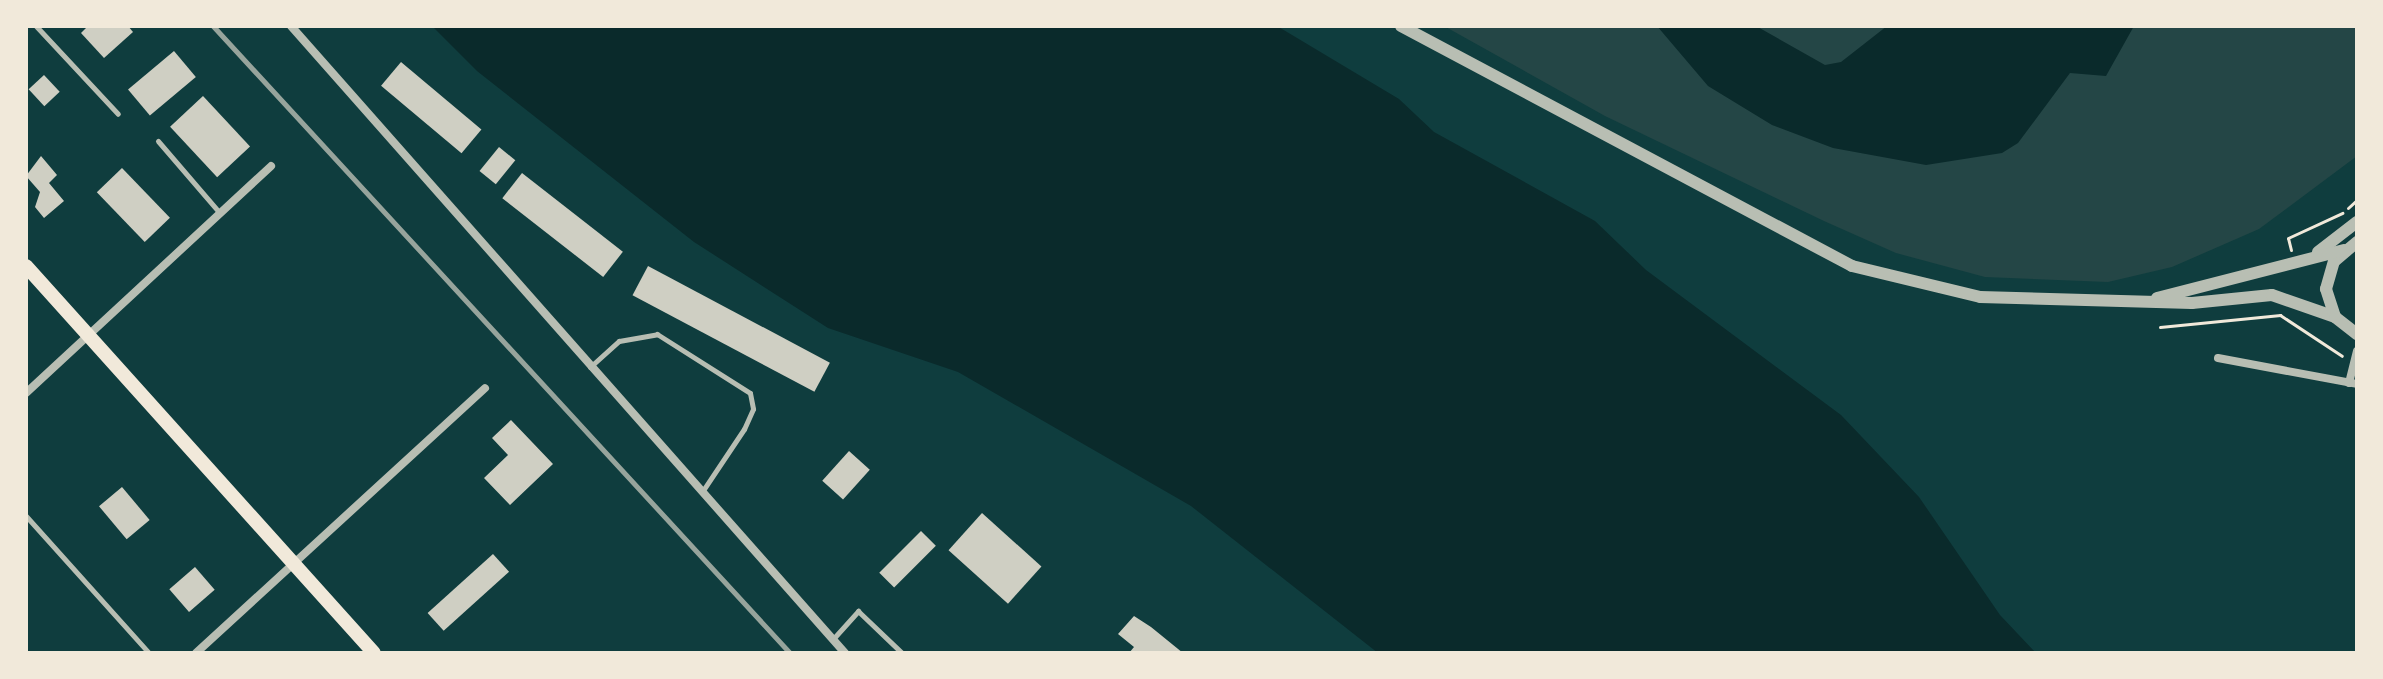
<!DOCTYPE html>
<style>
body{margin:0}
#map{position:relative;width:2383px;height:679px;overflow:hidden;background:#0f3d3e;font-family:Mulish,sans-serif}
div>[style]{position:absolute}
.green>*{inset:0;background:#244646}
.water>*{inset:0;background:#0a2a2b}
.building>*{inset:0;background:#cfcfc3;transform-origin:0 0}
.path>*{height:3px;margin:-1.5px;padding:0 1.5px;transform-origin:1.5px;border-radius:1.5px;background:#f1e9da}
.service>*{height:5px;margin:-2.5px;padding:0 2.5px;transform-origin:2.5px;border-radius:2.5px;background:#b8beb3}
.minor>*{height:8px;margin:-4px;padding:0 4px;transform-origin:4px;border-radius:4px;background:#b8beb3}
.tertiary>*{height:12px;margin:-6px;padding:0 6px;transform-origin:6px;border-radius:6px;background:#b8beb3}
.secondary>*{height:14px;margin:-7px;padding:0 7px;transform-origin:7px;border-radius:7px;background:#f1e9da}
.rail>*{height:5px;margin:-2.5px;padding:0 2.5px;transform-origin:2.5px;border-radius:2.5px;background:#97a49c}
span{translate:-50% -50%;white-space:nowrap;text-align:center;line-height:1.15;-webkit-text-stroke:6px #f1e9da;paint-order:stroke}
.frame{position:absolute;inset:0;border:28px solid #f1e9da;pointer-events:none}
</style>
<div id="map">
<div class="green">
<i style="clip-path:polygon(1444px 26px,2357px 26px,2357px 156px,2259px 229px,2172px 267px,2108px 282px,1985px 277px,1896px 253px,1824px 221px,1605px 116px)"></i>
</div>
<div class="water">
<i style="clip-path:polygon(432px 26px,1277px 26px,1399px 99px,1434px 132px,1595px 221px,1646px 270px,1841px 415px,1919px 497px,2000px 615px,2036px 653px,1378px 653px,1191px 506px,958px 372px,828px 328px,694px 242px,477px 71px)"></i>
<i style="clip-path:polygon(1657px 26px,1756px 26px,1825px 65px,1841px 62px,1887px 26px,2134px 26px,2106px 76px,2070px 73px,2018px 143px,2002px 153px,1926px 165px,1833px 148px,1772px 125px,1708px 86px)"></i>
</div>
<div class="building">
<i style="clip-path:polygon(88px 26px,128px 26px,133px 32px,104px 58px,81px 33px)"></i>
<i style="left:174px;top:51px;width:34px;height:60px;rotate:50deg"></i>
<i style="left:401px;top:62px;width:105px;height:31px;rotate:40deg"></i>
<i style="left:44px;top:75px;width:23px;height:21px;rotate:47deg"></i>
<i style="left:203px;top:96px;width:69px;height:45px;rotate:47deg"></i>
<i style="left:499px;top:147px;width:21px;height:31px;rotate:39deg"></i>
<i style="clip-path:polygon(41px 156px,57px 175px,49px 183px,64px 201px,44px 218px,35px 207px,40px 192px,26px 176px)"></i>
<i style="left:122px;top:168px;width:69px;height:35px;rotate:46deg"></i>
<i style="left:522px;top:173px;width:128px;height:32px;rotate:38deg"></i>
<i style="left:648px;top:266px;width:206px;height:33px;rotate:28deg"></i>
<i style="clip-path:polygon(511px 420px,553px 464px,510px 505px,484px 478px,508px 455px,492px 438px)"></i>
<i style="left:849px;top:451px;width:28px;height:40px;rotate:42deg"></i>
<i style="left:122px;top:487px;width:43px;height:30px;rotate:50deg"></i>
<i style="left:982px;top:513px;width:80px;height:50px;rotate:42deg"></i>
<i style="left:921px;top:531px;width:21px;height:59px;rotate:45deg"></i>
<i style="left:493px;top:554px;width:24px;height:88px;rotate:48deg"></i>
<i style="left:195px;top:567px;width:30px;height:34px;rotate:49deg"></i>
<i style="clip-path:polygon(1134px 616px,1151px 627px,1183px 653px,1129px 653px,1134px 647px,1118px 634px)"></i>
</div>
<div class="path">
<i style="left:2348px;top:208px;width:12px;rotate:-42deg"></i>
<i style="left:2291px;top:250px;width:12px;rotate:-104deg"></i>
<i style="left:2288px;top:238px;width:60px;rotate:-24.8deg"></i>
<i style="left:2160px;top:327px;width:121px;rotate:-5.7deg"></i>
<i style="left:2280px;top:315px;width:74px;rotate:33.5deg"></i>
</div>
<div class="service">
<i style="left:36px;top:26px;width:120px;rotate:47deg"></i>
<i style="left:158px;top:141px;width:94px;rotate:49.3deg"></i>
<i style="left:590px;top:367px;width:39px;rotate:-42deg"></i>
<i style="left:619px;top:341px;width:39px;rotate:-10deg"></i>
<i style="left:657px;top:334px;width:110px;rotate:32.4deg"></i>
<i style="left:750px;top:393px;width:16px;rotate:79deg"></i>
<i style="left:753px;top:409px;width:22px;rotate:114deg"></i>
<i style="left:744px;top:429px;width:76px;rotate:123.7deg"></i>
<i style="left:26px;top:516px;width:184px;rotate:48.1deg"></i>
<i style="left:833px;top:639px;width:38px;rotate:-48deg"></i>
<i style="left:858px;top:611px;width:61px;rotate:43.7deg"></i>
</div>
<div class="minor">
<i style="left:291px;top:26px;width:837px;rotate:48.54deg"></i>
<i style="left:2218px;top:358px;width:141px;rotate:10.6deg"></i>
<i style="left:2349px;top:383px;width:33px;rotate:-76deg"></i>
<i style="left:26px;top:393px;width:334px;rotate:-42.8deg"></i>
<i style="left:196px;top:653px;width:392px;rotate:-42.5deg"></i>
</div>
<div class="tertiary">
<i style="left:1401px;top:26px;width:511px;rotate:28.02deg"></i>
<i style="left:1852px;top:266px;width:132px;rotate:13.6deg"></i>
<i style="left:1980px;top:297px;width:212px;rotate:1.6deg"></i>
<i style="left:2192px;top:303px;width:80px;rotate:-5.7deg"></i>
<i style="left:2272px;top:295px;width:67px;rotate:19.2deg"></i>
<i style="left:2357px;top:242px;width:30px;rotate:140deg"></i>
<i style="left:2334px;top:261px;width:29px;rotate:106deg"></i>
<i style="left:2326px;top:289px;width:29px;rotate:72deg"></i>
<i style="left:2335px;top:317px;width:28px;rotate:38deg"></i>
<i style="left:2318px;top:252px;width:49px;rotate:-37.6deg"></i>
<i style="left:2157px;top:298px;width:193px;rotate:-14.4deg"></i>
</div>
<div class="secondary">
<i style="left:26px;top:266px;width:520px;rotate:48.04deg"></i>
</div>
<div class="rail">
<i style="left:213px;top:26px;width:852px;rotate:47.38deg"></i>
</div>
<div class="frame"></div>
</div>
